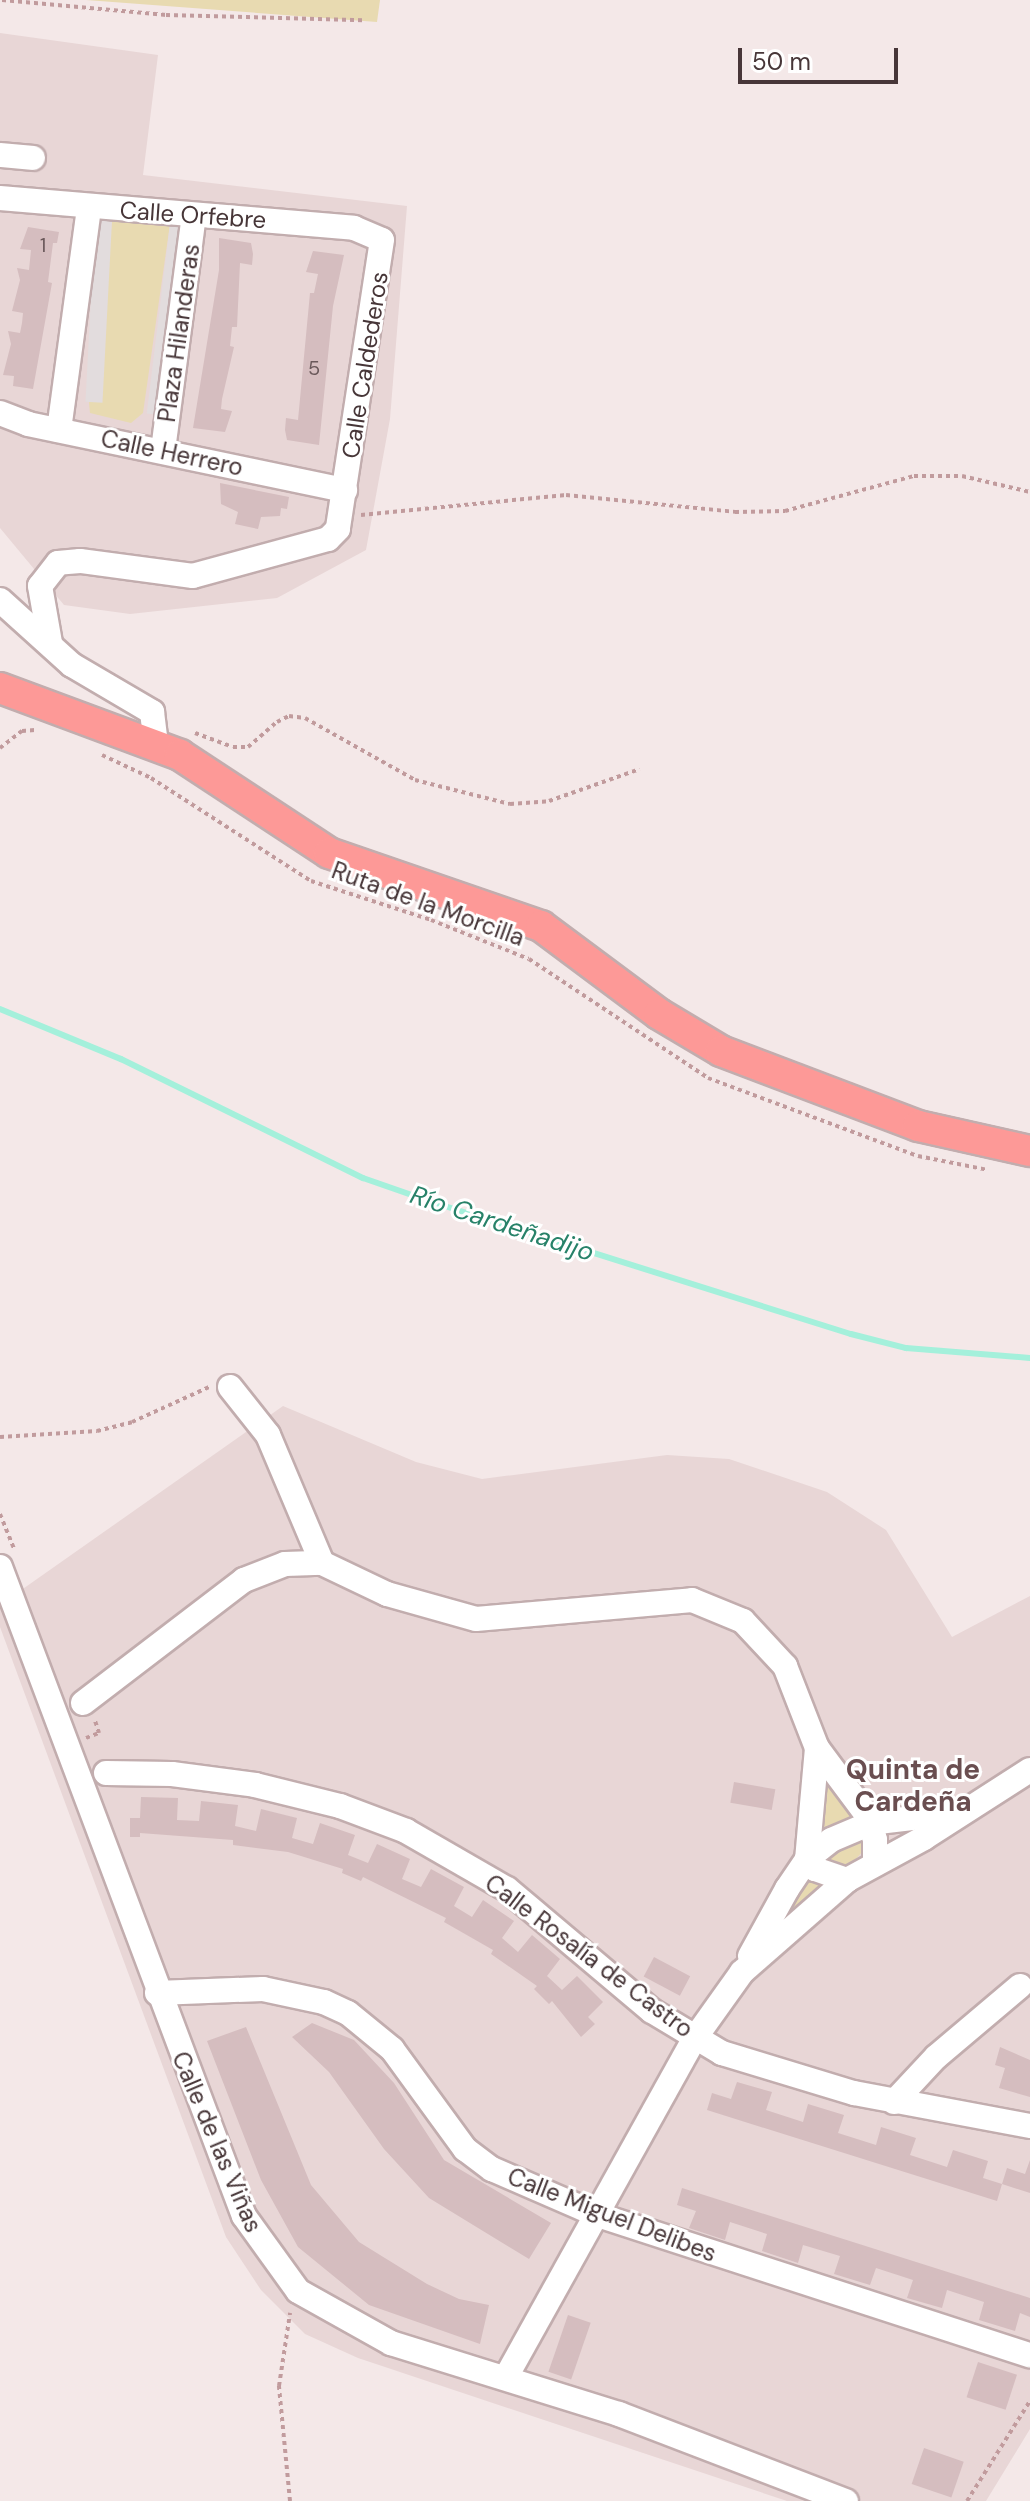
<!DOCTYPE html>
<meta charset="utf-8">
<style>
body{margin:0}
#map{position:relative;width:1030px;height:2501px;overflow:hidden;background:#f4e8e8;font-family:"DM Sans",sans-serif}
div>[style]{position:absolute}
.residential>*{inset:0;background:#e8d6d6}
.green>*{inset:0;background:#e8dab1}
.parking>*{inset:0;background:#e2dcdd;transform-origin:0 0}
.stream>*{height:6px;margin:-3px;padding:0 3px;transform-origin:3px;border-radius:3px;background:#a4f0db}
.building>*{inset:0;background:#d5bdbf;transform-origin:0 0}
.path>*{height:4px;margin-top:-2px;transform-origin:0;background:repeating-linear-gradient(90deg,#c19b9d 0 4px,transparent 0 8px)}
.roads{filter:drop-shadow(2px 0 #c2adae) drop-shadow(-2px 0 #c2adae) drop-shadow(0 2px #c2adae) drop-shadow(0 -2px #c2adae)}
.minor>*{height:24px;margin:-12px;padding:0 12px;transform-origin:12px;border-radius:12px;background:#fff}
.major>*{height:30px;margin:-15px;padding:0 15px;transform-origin:15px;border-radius:15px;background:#fd9997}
span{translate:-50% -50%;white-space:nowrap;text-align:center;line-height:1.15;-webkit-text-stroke:6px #fff;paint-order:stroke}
.number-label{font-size:20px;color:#6a585a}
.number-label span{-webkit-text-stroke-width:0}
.street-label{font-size:24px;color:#473638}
.water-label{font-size:26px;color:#278269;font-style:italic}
.quarter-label{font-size:28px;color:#6a4e50;font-weight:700}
.scale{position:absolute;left:738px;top:48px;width:160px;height:36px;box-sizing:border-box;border:4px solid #473638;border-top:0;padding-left:10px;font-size:24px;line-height:28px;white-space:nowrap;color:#473638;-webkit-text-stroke:6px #fff;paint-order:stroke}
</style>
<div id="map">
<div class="residential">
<i style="clip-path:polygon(0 33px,158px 55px,143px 175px,407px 206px,390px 419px,366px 550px,277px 598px,130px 614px,64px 605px,0 528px)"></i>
<i style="clip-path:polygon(283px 1406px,416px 1462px,482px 1479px,667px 1455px,729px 1459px,827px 1492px,886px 1530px,952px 1637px,1030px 1596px,1030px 2429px,986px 2501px,787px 2501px,358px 2358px,305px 2334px,261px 2290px,226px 2237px,0 1627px,0 1605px)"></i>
</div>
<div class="green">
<i style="clip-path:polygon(86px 0,380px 0,377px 22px)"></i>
<i style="clip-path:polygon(112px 221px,170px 224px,143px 413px,131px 423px,90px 413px,89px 403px)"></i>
<i style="clip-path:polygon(819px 1775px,855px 1820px,815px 1839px)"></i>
<i style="clip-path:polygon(864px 1834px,863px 1851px,848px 1868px,820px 1859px)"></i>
<i style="clip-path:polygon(805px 1873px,818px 1883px,829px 1884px,773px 1931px)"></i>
</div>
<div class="parking">
<i style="left:95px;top:220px;width:17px;height:182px;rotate:3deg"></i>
<i style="left:170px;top:224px;width:17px;height:191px;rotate:7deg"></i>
</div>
<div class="stream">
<i style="left:0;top:1009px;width:131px;rotate:22.5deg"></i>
<i style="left:121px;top:1059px;width:270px;rotate:26.2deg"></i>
<i style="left:363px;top:1178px;width:73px;rotate:19.2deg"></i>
<i style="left:432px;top:1202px;width:439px;rotate:17.5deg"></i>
<i style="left:851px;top:1334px;width:57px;rotate:14.3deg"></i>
<i style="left:906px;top:1348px;width:124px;rotate:4.6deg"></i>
</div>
<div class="building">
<i style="clip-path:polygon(28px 227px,59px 232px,57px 243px,53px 243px,48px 282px,52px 283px,33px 389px,13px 386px,14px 376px,3px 375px,11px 344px,8px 331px,20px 333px,22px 323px,23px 313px,12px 311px,20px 280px,17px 268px,29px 270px,31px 250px,20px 249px)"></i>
<i style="clip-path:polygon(219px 238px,251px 243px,253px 254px,252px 265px,240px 263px,237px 327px,232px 327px,230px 346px,234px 347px,222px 399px,221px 409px,232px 411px,225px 432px,193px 428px,219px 270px)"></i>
<i style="clip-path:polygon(313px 251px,344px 255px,333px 306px,319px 445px,287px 440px,285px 430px,286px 418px,298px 420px,310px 293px,314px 293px,318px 274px,306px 272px)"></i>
<i style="clip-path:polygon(220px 483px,289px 497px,287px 509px,281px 508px,280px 516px,261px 517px,258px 529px,235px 524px,238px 512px,221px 504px)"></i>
<i style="left:734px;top:1782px;width:42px;height:21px;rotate:10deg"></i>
<i style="clip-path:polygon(141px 1797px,178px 1798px,177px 1820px,199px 1821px,201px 1801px,238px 1805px,235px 1826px,256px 1831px,261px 1809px,297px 1818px,292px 1838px,313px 1844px,320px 1823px,355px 1835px,348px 1855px,368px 1863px,377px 1844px,410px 1859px,402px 1879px,421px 1887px,431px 1869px,464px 1887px,454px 1906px,472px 1917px,483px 1900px,514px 1921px,502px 1938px,518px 1952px,532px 1935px,560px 1959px,547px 1976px,562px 1990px,577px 1976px,603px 2002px,588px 2017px,595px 2024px,581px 2037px,552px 2001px,549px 2004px,534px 1989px,537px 1986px,491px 1954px,493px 1950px,444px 1922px,446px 1918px,363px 1877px,361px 1881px,342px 1873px,343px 1869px,288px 1852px,233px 1845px,233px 1840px,140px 1833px,140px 1837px,130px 1837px,130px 1818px,140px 1818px)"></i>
<i style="left:654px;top:1957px;width:41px;height:22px;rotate:28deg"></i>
<i style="clip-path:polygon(312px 2023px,354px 2040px,394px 2083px,444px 2160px,551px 2223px,529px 2259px,429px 2198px,384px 2149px,329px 2072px,292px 2037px)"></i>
<i style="clip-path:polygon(246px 2027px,311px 2185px,359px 2242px,427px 2284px,459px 2299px,489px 2305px,480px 2344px,369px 2305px,298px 2247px,261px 2180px,207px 2041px)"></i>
<i style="clip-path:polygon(1000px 2047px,1030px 2060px,1030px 2097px,999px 2088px,1005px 2068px,995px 2065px)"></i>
<i style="clip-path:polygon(737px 2082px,772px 2092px,766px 2110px,803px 2122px,808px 2104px,844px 2115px,838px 2133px,876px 2145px,881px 2127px,916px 2138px,910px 2155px,947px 2167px,953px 2150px,988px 2161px,983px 2178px,1002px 2184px,997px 2201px,707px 2110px,712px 2093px,731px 2099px)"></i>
<i style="clip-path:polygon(1030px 2160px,1030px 2193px,1002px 2184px,1007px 2168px,1025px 2174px)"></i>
<i style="clip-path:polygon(682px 2188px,1030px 2298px,1030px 2317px,1020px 2313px,1015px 2331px,979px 2320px,984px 2302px,947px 2290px,942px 2308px,907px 2298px,913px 2280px,876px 2268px,870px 2285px,834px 2274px,840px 2256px,803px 2245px,798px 2263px,762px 2251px,767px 2234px,730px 2222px,725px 2240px,689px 2228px,696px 2211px,677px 2205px)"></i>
<i style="left:568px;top:2315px;width:24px;height:60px;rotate:19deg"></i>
<i style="left:978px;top:2362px;width:41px;height:37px;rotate:18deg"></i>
<i style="left:924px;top:2448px;width:42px;height:38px;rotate:19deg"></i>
</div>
<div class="path">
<i style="left:2px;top:0;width:165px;rotate:5.2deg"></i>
<i style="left:166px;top:15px;width:197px;rotate:1.5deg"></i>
<i style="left:361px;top:515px;width:206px;rotate:-5.6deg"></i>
<i style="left:566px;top:495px;width:170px;rotate:5.7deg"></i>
<i style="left:735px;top:512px;width:50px;rotate:-1.1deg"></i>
<i style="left:785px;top:511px;width:134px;rotate:-15.2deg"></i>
<i style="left:914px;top:476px;width:48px"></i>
<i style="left:962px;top:476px;width:70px;rotate:13.2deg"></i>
<i style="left:195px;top:733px;width:40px;rotate:20.2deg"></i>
<i style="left:233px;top:747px;width:15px"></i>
<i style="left:248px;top:747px;width:38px;rotate:-41deg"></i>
<i style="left:277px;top:722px;width:13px;rotate:-27deg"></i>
<i style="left:289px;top:716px;width:16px;rotate:7deg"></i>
<i style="left:305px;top:718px;width:126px;rotate:29.4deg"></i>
<i style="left:415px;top:780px;width:98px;rotate:14.2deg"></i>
<i style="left:510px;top:804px;width:39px;rotate:-4deg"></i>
<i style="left:549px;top:801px;width:96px;rotate:-19.4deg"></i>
<i style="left:0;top:748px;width:28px;rotate:-38deg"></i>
<i style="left:22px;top:731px;width:13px;rotate:-4deg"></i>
<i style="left:102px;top:755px;width:54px;rotate:25.1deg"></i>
<i style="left:151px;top:778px;width:190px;rotate:32.8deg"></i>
<i style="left:311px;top:881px;width:126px;rotate:18deg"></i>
<i style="left:431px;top:920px;width:105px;rotate:21.7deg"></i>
<i style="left:529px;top:959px;width:215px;rotate:33.6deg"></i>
<i style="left:708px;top:1078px;width:224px;rotate:20.4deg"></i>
<i style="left:918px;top:1156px;width:71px;rotate:11.3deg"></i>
<i style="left:0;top:1437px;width:97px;rotate:-3.5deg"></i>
<i style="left:97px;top:1431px;width:36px;rotate:-14deg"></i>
<i style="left:132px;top:1422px;width:85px;rotate:-24.4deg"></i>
<i style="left:0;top:1514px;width:38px;rotate:68deg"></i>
<i style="left:86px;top:1738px;width:14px;rotate:-21deg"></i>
<i style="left:99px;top:1733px;width:13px;rotate:-108deg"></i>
<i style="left:290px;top:2501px;width:116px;rotate:-95.5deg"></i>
<i style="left:279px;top:2386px;width:74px;rotate:-81.4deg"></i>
<i style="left:967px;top:2501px;width:118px;rotate:-57.8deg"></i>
</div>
<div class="roads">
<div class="minor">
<i style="left:0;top:155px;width:33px;rotate:5deg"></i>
<i style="left:0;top:198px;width:355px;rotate:4.8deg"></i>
<i style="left:354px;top:228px;width:30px;rotate:23deg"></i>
<i style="left:382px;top:240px;width:292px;rotate:98.7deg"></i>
<i style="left:338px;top:529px;width:14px;rotate:135deg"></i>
<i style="left:328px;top:539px;width:140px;rotate:164.7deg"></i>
<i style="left:193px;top:576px;width:114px;rotate:-172.4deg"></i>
<i style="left:80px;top:561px;width:22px;rotate:175deg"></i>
<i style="left:58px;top:563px;width:29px;rotate:128deg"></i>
<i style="left:40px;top:586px;width:58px;rotate:80deg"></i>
<i style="left:0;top:413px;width:30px;rotate:21deg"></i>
<i style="left:28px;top:424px;width:324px;rotate:11.8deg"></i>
<i style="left:59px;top:430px;width:225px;rotate:-82.3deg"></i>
<i style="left:163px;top:450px;width:236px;rotate:-82.5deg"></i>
<i style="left:0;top:600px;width:97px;rotate:42.1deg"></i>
<i style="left:72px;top:665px;width:93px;rotate:30.4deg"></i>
<i style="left:152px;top:712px;width:32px;rotate:83deg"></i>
<i style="left:230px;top:1387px;width:61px;rotate:51.6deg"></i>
<i style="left:268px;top:1435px;width:139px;rotate:67.1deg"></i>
<i style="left:322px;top:1563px;width:72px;rotate:25.5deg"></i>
<i style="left:387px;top:1594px;width:92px;rotate:15.7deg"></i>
<i style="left:476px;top:1619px;width:217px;rotate:-5deg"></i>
<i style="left:692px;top:1600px;width:55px;rotate:22.4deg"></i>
<i style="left:743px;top:1621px;width:62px;rotate:47deg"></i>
<i style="left:785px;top:1666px;width:88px;rotate:68.7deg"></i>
<i style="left:817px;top:1748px;width:84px;rotate:53.3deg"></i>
<i style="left:867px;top:1815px;width:26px;rotate:72deg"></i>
<i style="left:875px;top:1840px;width:23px;rotate:90deg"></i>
<i style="left:0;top:1567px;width:693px;rotate:69.4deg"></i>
<i style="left:244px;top:2216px;width:92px;rotate:54.2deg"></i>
<i style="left:298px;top:2291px;width:107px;rotate:29.2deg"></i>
<i style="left:391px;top:2343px;width:239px;rotate:17.3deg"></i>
<i style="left:619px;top:2414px;width:243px;rotate:21deg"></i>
<i style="left:83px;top:1703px;width:203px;rotate:-37.4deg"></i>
<i style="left:244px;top:1580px;width:44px;rotate:-21.3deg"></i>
<i style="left:285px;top:1564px;width:37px;rotate:-2deg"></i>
<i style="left:817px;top:1748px;width:111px;rotate:95.1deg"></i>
<i style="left:807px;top:1859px;width:13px;rotate:51deg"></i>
<i style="left:815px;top:1869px;width:34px;rotate:19deg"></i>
<i style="left:106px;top:1773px;width:66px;rotate:0.9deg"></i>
<i style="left:172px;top:1774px;width:84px;rotate:7.5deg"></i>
<i style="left:255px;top:1785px;width:88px;rotate:13.9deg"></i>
<i style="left:340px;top:1806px;width:71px;rotate:20.7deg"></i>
<i style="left:406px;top:1831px;width:116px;rotate:29.9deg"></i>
<i style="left:507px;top:1889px;width:189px;rotate:40.1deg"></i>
<i style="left:652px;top:2011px;width:82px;rotate:31deg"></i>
<i style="left:722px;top:2053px;width:138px;rotate:16.9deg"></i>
<i style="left:854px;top:2093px;width:179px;rotate:10.6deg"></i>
<i style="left:750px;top:1956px;width:77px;rotate:-61.1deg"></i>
<i style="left:787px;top:1889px;width:36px;rotate:-56deg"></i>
<i style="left:807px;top:1859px;width:31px;rotate:-38deg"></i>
<i style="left:831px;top:1840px;width:43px;rotate:-23deg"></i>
<i style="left:871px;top:1823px;width:85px;rotate:-6.8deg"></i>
<i style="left:157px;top:1993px;width:106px;rotate:-2.2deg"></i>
<i style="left:263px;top:1989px;width:62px;rotate:12deg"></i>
<i style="left:324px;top:2002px;width:26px;rotate:25deg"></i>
<i style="left:348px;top:2013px;width:57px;rotate:39.3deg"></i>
<i style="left:392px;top:2049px;width:124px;rotate:53.9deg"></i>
<i style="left:465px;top:2149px;width:34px;rotate:37deg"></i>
<i style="left:492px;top:2169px;width:116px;rotate:23.5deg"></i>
<i style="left:598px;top:2215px;width:454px;rotate:18deg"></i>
<i style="left:894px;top:2102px;width:62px;rotate:-47deg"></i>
<i style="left:936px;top:2057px;width:110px;rotate:-40.2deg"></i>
<i style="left:506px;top:2377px;width:388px;rotate:-60.9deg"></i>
<i style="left:695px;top:2038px;width:81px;rotate:-54.5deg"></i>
<i style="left:742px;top:1972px;width:140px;rotate:-41.2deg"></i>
<i style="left:847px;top:1880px;width:88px;rotate:-28.6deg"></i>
<i style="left:924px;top:1838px;width:126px;rotate:-32.7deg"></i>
</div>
<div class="major">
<i style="left:0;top:688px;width:192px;rotate:20.4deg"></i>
<i style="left:180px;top:755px;width:178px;rotate:33.3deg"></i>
<i style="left:329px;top:853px;width:224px;rotate:19deg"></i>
<i style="left:541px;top:926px;width:147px;rotate:36.7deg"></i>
<i style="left:659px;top:1014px;width:72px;rotate:30.8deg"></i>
<i style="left:721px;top:1051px;width:211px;rotate:20.8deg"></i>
<i style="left:918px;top:1126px;width:115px;rotate:12.6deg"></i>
</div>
</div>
<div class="number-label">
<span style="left:43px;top:245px">1</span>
<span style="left:314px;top:368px">5</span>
</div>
<div class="street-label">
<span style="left:193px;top:215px;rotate:4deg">Calle Orfebre</span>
<span style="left:179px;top:333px;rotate:-82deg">Plaza Hilanderas</span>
<span style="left:365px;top:365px;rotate:-81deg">Calle Caldederos</span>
<span style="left:172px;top:453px;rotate:12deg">Calle Herrero</span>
<span style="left:428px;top:904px;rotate:20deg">Ruta de la Morcilla</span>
<span style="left:589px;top:1956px;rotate:37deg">Calle Rosalía de Castro</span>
<span style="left:217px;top:2142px;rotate:67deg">Calle de las Viñas</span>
<span style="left:612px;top:2215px;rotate:21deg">Calle Miguel Delibes</span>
</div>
<div class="water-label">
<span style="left:502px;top:1224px;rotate:18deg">Río Cardeñadijo</span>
</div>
<div class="quarter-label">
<span style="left:913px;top:1786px">Quinta de<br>Cardeña</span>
</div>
<div class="scale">50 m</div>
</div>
